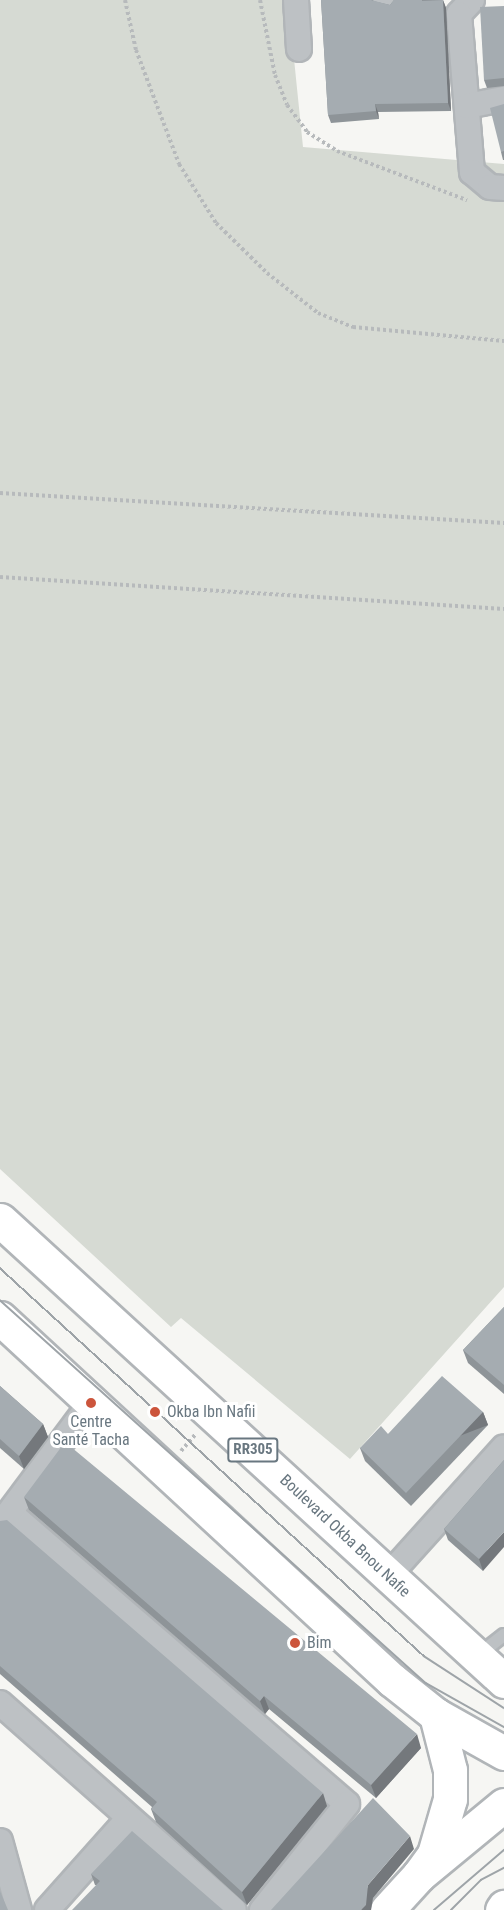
<!DOCTYPE html>
<meta charset="utf-8">
<style>
body{margin:0}
#map{position:relative;width:504px;height:1910px;overflow:hidden;background:#f6f6f3;font-family:"Roboto Condensed",sans-serif}
div>[style]{position:absolute}
.green>*{inset:0;background:#d6dad3}
.path>*{height:4px;margin-top:-2px;transform-origin:0;background:repeating-linear-gradient(90deg,#b7babc 0 3px,transparent 0 6px)}
.roads{filter:drop-shadow(2px 0 #b1b5b8) drop-shadow(-2px 0 #b1b5b8) drop-shadow(0 2px #b1b5b8) drop-shadow(0 -2px #b1b5b8)}
.lane>*{height:12px;margin:-6px;padding:0 6px;transform-origin:6px;border-radius:6px;background:#bdc1c4}
.street>*{height:24px;margin:-12px;padding:0 12px;transform-origin:12px;border-radius:12px;background:#bdc1c4}
.primary>*{height:33px;margin:-16.5px;padding:0 16.5px;transform-origin:16.5px;border-radius:16.5px;background:#fff}
.tram>*{height:1.5px;margin:-0.75px;padding:0 0.75px;transform-origin:0.75px;border-radius:0.75px;background:#9ea4a8}
.wall>*{inset:0;background:#8e9498}
.shaded-wall>*{inset:0;background:#74787c;transform-origin:0 0}
.building>*{inset:0;background:#a5acb1}
.dots>*{width:16px;height:16px;translate:-50% -50%;box-sizing:border-box;border:3px solid #fff;border-radius:50%}
span{translate:-50% -50%;white-space:nowrap;text-align:center;line-height:1.15;-webkit-text-stroke:6px #fff;paint-order:stroke}
.shield-label span{padding:2px 4px;background:#fff;border:2px solid;border-radius:4px;-webkit-text-stroke-width:0}
.shield-label{font-size:15px;color:#697780;font-weight:700}
.poi-label{font-size:16px;color:#697780}
.left{translate:0 -50%;text-align:left}
.street-label{font-size:16px;color:#697780}
</style>
<div id="map">
<div class="green">
<i style="clip-path:polygon(0 0,288px 0,303px 147px,504px 164px,504px 1287px,350px 1459px,181px 1318px,171px 1327px,0 1169px)"></i>
</div>
<div class="path">
<i style="left:125px;top:0;width:51px;rotate:77.6deg"></i>
<i style="left:136px;top:50px;width:122px;rotate:69.3deg"></i>
<i style="left:179px;top:164px;width:70px;rotate:57.9deg"></i>
<i style="left:216px;top:223px;width:71px;rotate:44.4deg"></i>
<i style="left:267px;top:273px;width:65px;rotate:38.1deg"></i>
<i style="left:318px;top:313px;width:38px;rotate:22deg"></i>
<i style="left:353px;top:327px;width:152px;rotate:5.3deg"></i>
<i style="left:260px;top:0;width:76px;rotate:78.7deg"></i>
<i style="left:275px;top:75px;width:32px;rotate:68deg"></i>
<i style="left:287px;top:105px;width:34px;rotate:53deg"></i>
<i style="left:307px;top:132px;width:36px;rotate:32deg"></i>
<i style="left:337px;top:151px;width:139px;rotate:20.7deg"></i>
<i style="left:0;top:493px;width:505px;rotate:3.41deg"></i>
<i style="left:0;top:577px;width:505px;rotate:3.63deg"></i>
<i style="left:181px;top:1451px;width:23px;rotate:-49deg"></i>
</div>
<div class="roads">
<div class="lane">
<i style="left:477px;top:1656px;width:34px;rotate:-38deg"></i>
</div>
<div class="street">
<i style="left:296px;top:0;width:49px;rotate:86.5deg"></i>
<i style="left:386px;top:0;width:1px;rotate:90deg"></i>
<i style="left:472px;top:0;width:19px;rotate:133deg"></i>
<i style="left:459px;top:14px;width:159px;rotate:85.3deg"></i>
<i style="left:472px;top:172px;width:23px;rotate:40deg"></i>
<i style="left:490px;top:187px;width:14px;rotate:4deg"></i>
<i style="left:467px;top:106px;width:38px;rotate:-11deg"></i>
<i style="left:10px;top:1513px;width:445px;rotate:40.8deg"></i>
<i style="left:347px;top:1804px;width:136px;rotate:128.7deg"></i>
<i style="left:0;top:1525px;width:152px;rotate:-53.3deg"></i>
<i style="left:388px;top:1576px;width:173px;rotate:-48deg"></i>
<i style="left:0;top:1703px;width:312px;rotate:41.5deg"></i>
<i style="left:0;top:1841px;width:72px;rotate:74.6deg"></i>
<i style="left:47px;top:1910px;width:123px;rotate:-48.3deg"></i>
</div>
<div class="primary">
<i style="left:0;top:1220px;width:683px;rotate:42.45deg"></i>
<i style="left:0;top:1318px;width:534px;rotate:42.72deg"></i>
<i style="left:392px;top:1680px;width:56px;rotate:38.5deg"></i>
<i style="left:436px;top:1715px;width:78px;rotate:29.2deg"></i>
<i style="left:419px;top:1875px;width:26px;rotate:-54deg"></i>
<i style="left:434px;top:1854px;width:57px;rotate:-73.8deg"></i>
<i style="left:450px;top:1799px;width:29px;rotate:-90deg"></i>
<i style="left:450px;top:1770px;width:57px;rotate:-104.3deg"></i>
<i style="left:387px;top:1910px;width:47px;rotate:-47.6deg"></i>
<i style="left:419px;top:1875px;width:110px;rotate:-39.5deg"></i>
<i style="left:502px;top:1910px;width:4px;rotate:-56deg"></i>
</div>
</div>
<div class="tram">
<i style="left:0;top:1268px;width:575px;rotate:42.46deg"></i>
<i style="left:424px;top:1656px;width:95px;rotate:33deg"></i>
<i style="left:0;top:1300px;width:573px;rotate:41.96deg"></i>
<i style="left:426px;top:1683px;width:90px;rotate:29.4deg"></i>
<i style="left:434px;top:1910px;width:92px;rotate:-40.6deg"></i>
<i style="left:451px;top:1910px;width:42px;rotate:-45deg"></i>
<i style="left:481px;top:1880px;width:26px;rotate:-28deg"></i>
</div>
<div class="wall">
<i style="clip-path:polygon(321px 0,373px 0,373px 1px,390px 5px,394px 0,443px 0,446px 8px,451px 111px,378px 112px,379px 119px,331px 123px,328px 115px)"></i>
<i style="clip-path:polygon(504px 6px,504px 86px,487px 88px,484px 80px)"></i>
<i style="clip-path:polygon(504px 104px,504px 160px,503px 160px,501px 152px)"></i>
<i style="clip-path:polygon(504px 1307px,504px 1394px,468px 1363px,463px 1350px)"></i>
<i style="clip-path:polygon(0 1386px,43px 1424px,48px 1437px,24px 1469px,0 1448px)"></i>
<i style="clip-path:polygon(483px 1412px,488px 1425px,411px 1506px,365px 1461px,360px 1448px,388px 1434px)"></i>
<i style="clip-path:polygon(504px 1460px,483px 1571px,448px 1540px,444px 1529px)"></i>
<i style="clip-path:polygon(24px 1497px,421px 1748px,376px 1798px,269px 1709px,265px 1714px,29px 1510px)"></i>
<i style="clip-path:polygon(0 1521px,327px 1806px,247px 1905px,156px 1822px,151px 1809px,152px 1807px,0 1674px)"></i>
<i style="clip-path:polygon(91px 1874px,223px 1910px,95px 1885px)"></i>
</div>
<div class="shaded-wall">
<i style="clip-path:polygon(443px 0,446px 8px,451px 111px,448px 103px)"></i>
<i style="clip-path:polygon(375px 104px,378px 112px,379px 119px,376px 111px)"></i>
<i style="left:483px;top:1412px;width:14px;height:112px;rotate:69deg"></i>
<i style="clip-path:polygon(43px 1424px,48px 1437px,24px 1469px,19px 1456px)"></i>
<i style="clip-path:polygon(504px 1532px,504px 1547px,483px 1571px,479px 1559px)"></i>
<i style="clip-path:polygon(264px 1696px,269px 1709px,265px 1714px,260px 1701px)"></i>
<i style="clip-path:polygon(417px 1734px,421px 1748px,376px 1798px,371px 1785px)"></i>
<i style="clip-path:polygon(323px 1793px,327px 1806px,247px 1905px,242px 1892px)"></i>
<i style="clip-path:polygon(410px 1836px,414px 1849px,373px 1898px,371px 1910px,361px 1910px,368px 1885px)"></i>
</div>
<div class="building">
<i style="clip-path:polygon(321px 0,371px 0,390px 5px,394px 0,422px 0,422px 1px,443px 0,448px 103px,375px 104px,376px 111px,328px 115px)"></i>
<i style="clip-path:polygon(504px 6px,504px 78px,484px 80px,480px 7px)"></i>
<i style="clip-path:polygon(504px 104px,504px 151px,501px 152px,490px 108px)"></i>
<i style="clip-path:polygon(504px 1307px,504px 1385px,463px 1350px)"></i>
<i style="clip-path:polygon(442px 1376px,483px 1412px,406px 1493px,360px 1448px,381px 1426px,388px 1434px)"></i>
<i style="clip-path:polygon(0 1386px,43px 1424px,19px 1456px,0 1439px)"></i>
<i style="clip-path:polygon(65px 1442px,417px 1734px,371px 1785px,264px 1696px,260px 1701px,24px 1497px)"></i>
<i style="clip-path:polygon(504px 1460px,504px 1532px,479px 1559px,444px 1529px)"></i>
<i style="clip-path:polygon(7px 1520px,323px 1793px,242px 1892px,151px 1809px,157px 1802px,0 1666px,0 1521px)"></i>
<i style="clip-path:polygon(373px 1798px,410px 1836px,368px 1885px,366px 1905px,361px 1910px,271px 1910px)"></i>
<i style="clip-path:polygon(132px 1831px,223px 1910px,72px 1910px,100px 1881px,91px 1874px)"></i>
<i style="clip-path:polygon(0 1891px,8px 1910px,0 1910px)"></i>
</div>
<div class="dots">
<i style="left:91px;top:1403px;background:#cc553c"></i>
<i style="left:155px;top:1412px;background:#cc553c"></i>
<i style="left:295px;top:1643px;background:#cc553c"></i>
</div>
<div class="shield-label">
<span style="left:253px;top:1450px">RR305</span>
</div>
<div class="poi-label">
<span class="left" style="left:167px;top:1412px">Okba Ibn Nafii</span>
<span style="left:91px;top:1431px">Centre<br>Santé Tacha</span>
<span class="left" style="left:307px;top:1643px">Bim</span>
</div>
<div class="street-label">
<span style="left:345px;top:1536px;rotate:43deg">Boulevard Okba Bnou Nafie</span>
</div>
</div>
